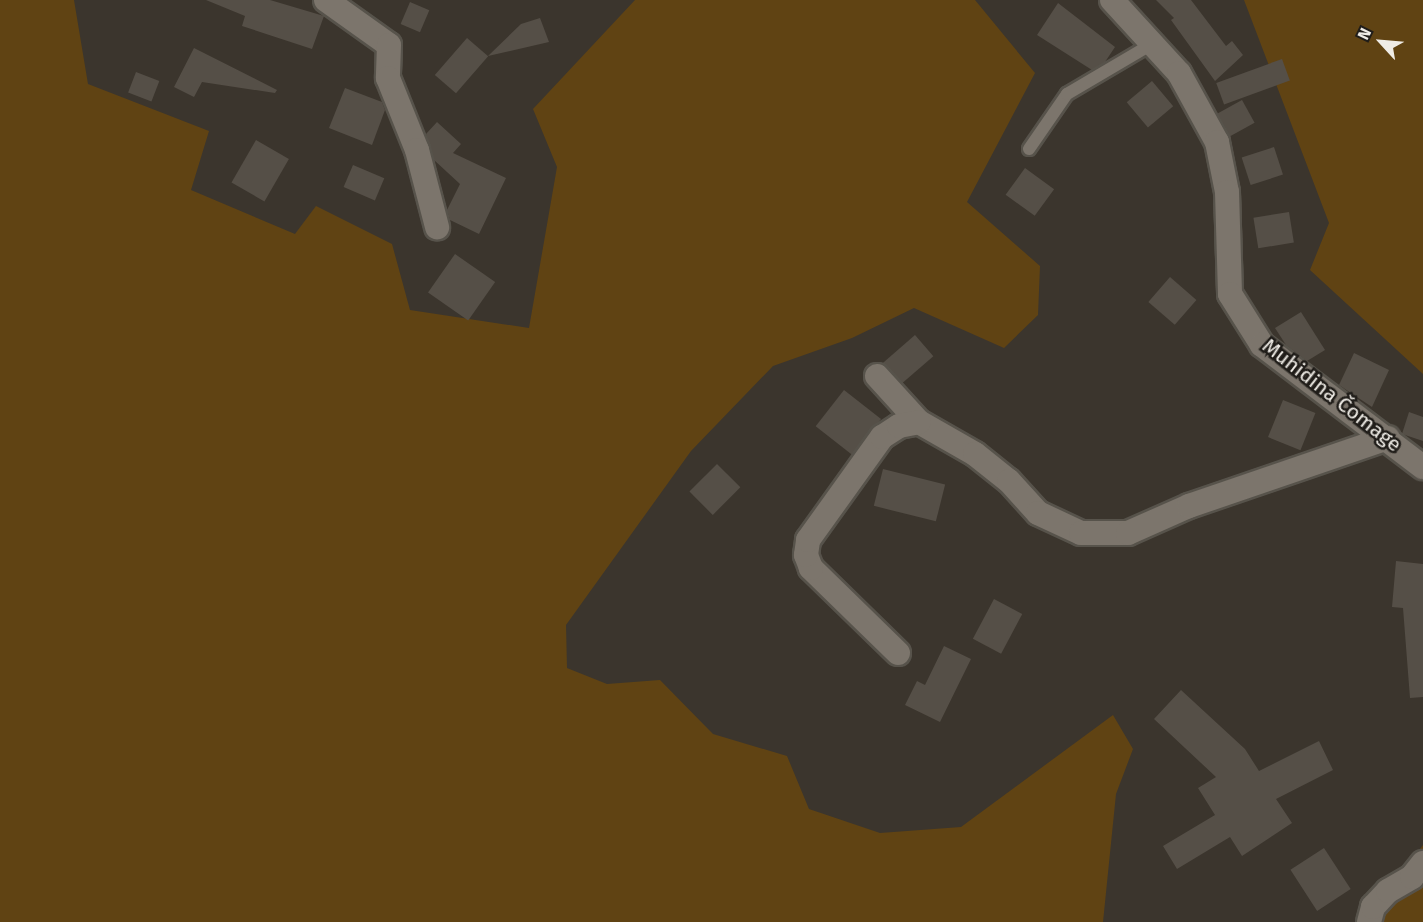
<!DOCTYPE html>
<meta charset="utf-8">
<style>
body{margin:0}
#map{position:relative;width:1423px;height:922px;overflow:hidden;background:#3b352d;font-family:"Fira Sans",sans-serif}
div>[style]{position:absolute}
.green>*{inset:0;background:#604313}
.building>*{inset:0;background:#554f47;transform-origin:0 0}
.roads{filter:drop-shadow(2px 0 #57534b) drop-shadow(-2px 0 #57534b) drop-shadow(0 2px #57534b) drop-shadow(0 -2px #57534b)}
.service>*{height:12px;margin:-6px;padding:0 6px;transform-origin:6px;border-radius:6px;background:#7c756c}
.minor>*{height:24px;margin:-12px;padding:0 12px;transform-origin:12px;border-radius:12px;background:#7c756c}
span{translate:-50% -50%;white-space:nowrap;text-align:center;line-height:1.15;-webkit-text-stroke:5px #201d19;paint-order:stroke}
.street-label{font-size:21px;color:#efece6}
.north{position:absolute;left:1351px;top:12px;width:60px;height:60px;-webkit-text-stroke:4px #201d19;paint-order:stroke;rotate:296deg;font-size:16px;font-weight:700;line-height:24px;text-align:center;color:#efece6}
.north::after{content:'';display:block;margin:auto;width:21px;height:27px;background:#efece6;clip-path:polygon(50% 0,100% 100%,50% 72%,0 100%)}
</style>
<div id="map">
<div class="green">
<i style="clip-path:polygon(0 0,74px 0,88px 84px,209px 131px,191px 190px,295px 234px,316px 206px,392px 244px,410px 310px,529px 328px,557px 167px,533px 109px,635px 0,975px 0,1035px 73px,967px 202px,1040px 266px,1038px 315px,1004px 348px,914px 308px,852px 338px,773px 366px,691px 451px,566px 625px,567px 668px,607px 684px,660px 680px,713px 734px,787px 756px,809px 809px,880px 833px,961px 827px,1113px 715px,1133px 749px,1116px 794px,1103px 922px,0 922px)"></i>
<i style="clip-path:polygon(1244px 0,1423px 0,1423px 374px,1310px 270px,1329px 223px)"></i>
<i style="clip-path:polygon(1423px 845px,1423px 922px,1365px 922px)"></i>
</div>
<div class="building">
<i style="clip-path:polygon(206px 0,270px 0,324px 16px,312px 49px,242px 26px,245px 16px)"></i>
<i style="clip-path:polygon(1156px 0,1191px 0,1226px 46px,1232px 41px,1243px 55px,1215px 81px,1171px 20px,1174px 18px)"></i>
<i style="left:410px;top:2px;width:21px;height:24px;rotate:23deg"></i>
<i style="clip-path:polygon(1058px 3px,1115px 47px,1105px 62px,1092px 70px,1037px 35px)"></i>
<i style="clip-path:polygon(540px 18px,549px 42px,488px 56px,521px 24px)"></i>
<i style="left:467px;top:38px;width:28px;height:49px;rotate:41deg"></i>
<i style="clip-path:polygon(194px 48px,277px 90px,275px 93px,202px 82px,194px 97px,174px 87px)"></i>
<i style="left:1282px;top:59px;width:23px;height:70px;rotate:70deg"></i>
<i style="left:136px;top:72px;width:25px;height:22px;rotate:21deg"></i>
<i style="left:1152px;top:81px;width:33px;height:33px;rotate:50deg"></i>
<i style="clip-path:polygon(345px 88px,382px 102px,385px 110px,372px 145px,329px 128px)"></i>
<i style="left:1242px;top:100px;width:26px;height:28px;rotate:61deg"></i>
<i style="clip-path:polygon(437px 122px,461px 144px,453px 153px,506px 178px,479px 234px,450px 220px,447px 210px,460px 184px,434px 160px,426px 134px)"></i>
<i style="left:256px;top:140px;width:38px;height:49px;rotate:30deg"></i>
<i style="left:1274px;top:147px;width:29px;height:34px;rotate:72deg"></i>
<i style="left:353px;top:165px;width:34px;height:24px;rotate:23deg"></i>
<i style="left:1025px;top:168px;width:36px;height:33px;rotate:36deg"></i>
<i style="left:1289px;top:212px;width:31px;height:36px;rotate:81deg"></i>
<i style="left:455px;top:254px;width:49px;height:47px;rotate:35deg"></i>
<i style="left:1170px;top:277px;width:35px;height:33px;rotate:41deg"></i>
<i style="clip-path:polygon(1301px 312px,1325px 350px,1307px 361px,1286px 345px,1275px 328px)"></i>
<i style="left:915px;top:335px;width:28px;height:43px;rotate:49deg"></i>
<i style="clip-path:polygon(1354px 353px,1389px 370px,1372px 407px,1339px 385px)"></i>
<i style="left:844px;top:390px;width:47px;height:46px;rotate:38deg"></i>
<i style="left:1283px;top:400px;width:35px;height:40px;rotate:22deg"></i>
<i style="clip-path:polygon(1409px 412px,1423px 417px,1423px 441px,1402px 434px)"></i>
<i style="left:717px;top:464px;width:33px;height:39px;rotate:45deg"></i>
<i style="left:883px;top:469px;width:64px;height:38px;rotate:14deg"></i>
<i style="clip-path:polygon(1396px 561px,1423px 564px,1423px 697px,1410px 698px,1403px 608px,1392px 607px)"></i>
<i style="left:994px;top:599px;width:32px;height:45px;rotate:28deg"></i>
<i style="clip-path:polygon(944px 646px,971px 659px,940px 722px,905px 705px,917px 681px,925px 685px)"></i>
<i style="clip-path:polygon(1181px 690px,1245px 749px,1259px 771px,1319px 741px,1333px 770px,1276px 799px,1292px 823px,1242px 856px,1230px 837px,1177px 869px,1163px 846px,1215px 815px,1198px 788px,1216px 777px,1154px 719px)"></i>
<i style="left:1324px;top:848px;width:49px;height:40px;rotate:57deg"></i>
</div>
<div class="roads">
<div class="service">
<i style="left:1029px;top:149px;width:67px;rotate:-55.4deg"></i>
<i style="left:1067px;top:94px;width:99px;rotate:-30.5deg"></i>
</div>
<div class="minor">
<i style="left:326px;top:0;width:77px;rotate:35.5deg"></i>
<i style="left:389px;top:45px;width:33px;rotate:92deg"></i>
<i style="left:388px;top:78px;width:78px;rotate:68.1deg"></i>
<i style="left:417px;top:150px;width:80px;rotate:75.4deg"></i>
<i style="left:1112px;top:0;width:99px;rotate:47.5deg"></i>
<i style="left:1179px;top:73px;width:79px;rotate:61.2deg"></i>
<i style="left:1217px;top:142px;width:51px;rotate:78.7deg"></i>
<i style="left:1227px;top:192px;width:102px;rotate:88.3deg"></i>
<i style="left:1230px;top:294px;width:60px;rotate:57.9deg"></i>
<i style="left:1262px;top:345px;width:202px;rotate:37.2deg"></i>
<i style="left:877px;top:376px;width:62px;rotate:47.6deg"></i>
<i style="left:919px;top:422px;width:64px;rotate:29.7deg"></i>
<i style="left:975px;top:454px;width:43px;rotate:38.5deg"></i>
<i style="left:1009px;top:481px;width:43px;rotate:47.8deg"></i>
<i style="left:1038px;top:513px;width:47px;rotate:24.9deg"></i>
<i style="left:1081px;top:533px;width:47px"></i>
<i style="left:1128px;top:533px;width:67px;rotate:-23.9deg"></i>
<i style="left:1189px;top:506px;width:210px;rotate:-18.9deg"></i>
<i style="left:898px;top:653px;width:122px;rotate:-135.7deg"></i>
<i style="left:811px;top:568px;width:14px;rotate:-111deg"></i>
<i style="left:806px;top:555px;width:15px;rotate:-82deg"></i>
<i style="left:808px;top:540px;width:127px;rotate:-54.3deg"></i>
<i style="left:882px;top:437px;width:20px;rotate:-33deg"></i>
<i style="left:899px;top:426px;width:20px;rotate:-11deg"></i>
<i style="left:1369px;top:922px;width:16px;rotate:-75deg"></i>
<i style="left:1373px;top:907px;width:22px;rotate:-47deg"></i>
<i style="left:1388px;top:891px;width:28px;rotate:-30deg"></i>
<i style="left:1412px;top:877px;width:18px;rotate:-52deg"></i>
</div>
</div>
<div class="street-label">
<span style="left:1332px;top:395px;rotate:38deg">Muhidina Čomage</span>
</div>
<div class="north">N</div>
</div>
